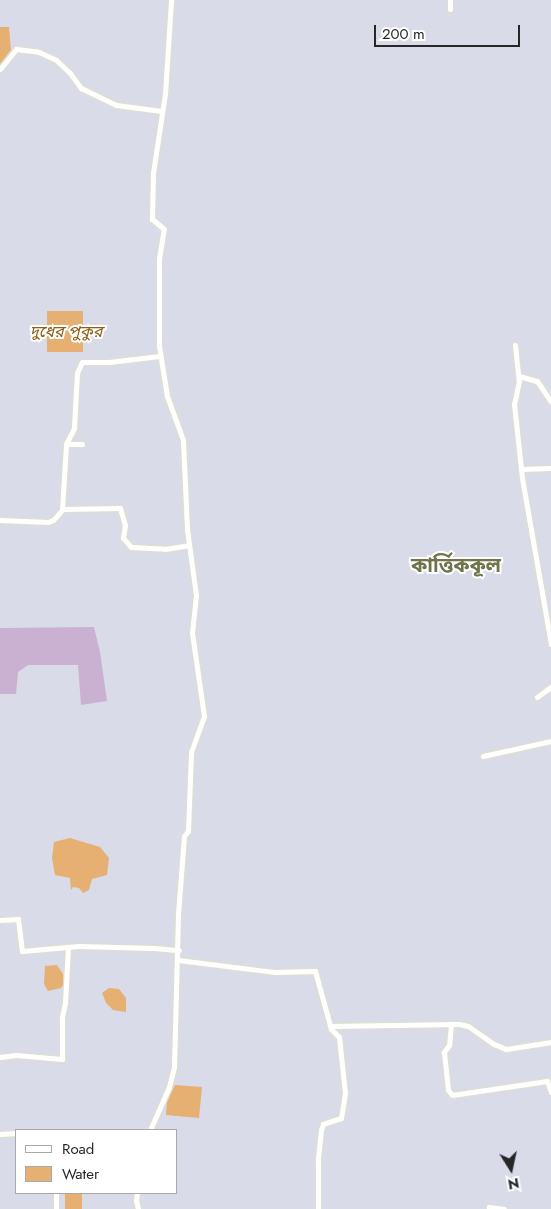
<!DOCTYPE html>
<meta charset="utf-8">
<style>
body{margin:0}
#map{position:relative;width:551px;height:1209px;overflow:hidden;background:#d9dbe9;font-family:Jost,"Noto Sans Bengali",sans-serif}
div>[style]{position:absolute}
.cemetery>*{inset:0;background:#cab1d1}
.water>*{inset:0;background:#e5b072;transform-origin:0 0}
.roads{filter:drop-shadow(1px 0 #dedfce) drop-shadow(-1px 0 #dedfce) drop-shadow(0 1px #dedfce) drop-shadow(0 -1px #dedfce)}
.minor>*{height:5px;margin:-2.5px;padding:0 2.5px;transform-origin:2.5px;border-radius:2.5px;background:#fff}
span{translate:-50% -50%;white-space:nowrap;text-align:center;line-height:1.15;-webkit-text-stroke:4px #fff;paint-order:stroke}
.water-label{font-size:16px;color:#8c5f16;font-style:italic}
.district-label{font-size:20px;color:#70744b;font-weight:700}
.legend{position:absolute;left:15px;top:1129px;width:162px;height:65px;box-sizing:border-box;background:#fff;border:1px solid #a9a9a9;margin:0;padding:6px 9px;list-style:none;font-size:15px;color:#272727}
.legend li{display:flex;align-items:center;gap:10px;height:25px}
.legend b{width:25px;border:1px solid #a9a9a9}
.north{position:absolute;left:486px;top:1144px;width:50px;height:50px;-webkit-text-stroke:4px #fff;paint-order:stroke;rotate:170deg;font-size:14px;font-weight:700;line-height:20px;text-align:center;color:#272727}
.north::after{content:'';display:block;margin:auto;width:18px;height:22px;background:#272727;clip-path:polygon(50% 0,100% 100%,50% 72%,0 100%)}
.scale{position:absolute;left:374px;top:25px;width:146px;height:22px;box-sizing:border-box;border:2px solid #272727;border-top:0;padding-left:6px;font-size:15px;line-height:18px;white-space:nowrap;color:#272727;-webkit-text-stroke:4px #fff;paint-order:stroke}
</style>
<div id="map">
<div class="cemetery">
<i style="clip-path:polygon(94px 627px,100px 652px,107px 701px,81px 705px,78px 665px,28px 665px,18px 672px,16px 694px,0 694px,0 628px)"></i>
</div>
<div class="water">
<i style="clip-path:polygon(0 27px,9px 27px,11px 50px,0 64px)"></i>
<i style="left:47px;top:311px;width:36px;height:41px"></i>
<i style="clip-path:polygon(70px 838px,100px 847px,109px 858px,107px 875px,92px 879px,89px 890px,83px 893px,79px 888px,73px 887px,71px 890px,70px 878px,55px 875px,52px 858px,54px 842px)"></i>
<i style="clip-path:polygon(57px 965px,65px 977px,63px 985px,61px 988px,48px 991px,44px 984px,45px 966px)"></i>
<i style="clip-path:polygon(109px 988px,119px 989px,126px 998px,126px 1012px,113px 1010px,106px 1003px,102px 993px)"></i>
<i style="clip-path:polygon(175px 1085px,202px 1087px,199px 1118px,166px 1115px,167px 1100px)"></i>
<i style="left:65px;top:1193px;width:17px;height:16px"></i>
</div>
<div class="roads">
<div class="minor">
<i style="left:450px;top:9px;width:9px;rotate:-90deg"></i>
<i style="left:0;top:69px;width:26px;rotate:-51deg"></i>
<i style="left:16px;top:49px;width:23px;rotate:7deg"></i>
<i style="left:39px;top:52px;width:19px;rotate:25deg"></i>
<i style="left:56px;top:60px;width:19px;rotate:43deg"></i>
<i style="left:70px;top:73px;width:19px;rotate:54deg"></i>
<i style="left:81px;top:88px;width:39px;rotate:26deg"></i>
<i style="left:116px;top:105px;width:46px;rotate:7.4deg"></i>
<i style="left:515px;top:345px;width:36px;rotate:84deg"></i>
<i style="left:519px;top:381px;width:24px;rotate:102deg"></i>
<i style="left:514px;top:404px;width:74px;rotate:83.8deg"></i>
<i style="left:522px;top:478px;width:169px;rotate:80.1deg"></i>
<i style="left:519px;top:376px;width:19px;rotate:16deg"></i>
<i style="left:537px;top:381px;width:25px;rotate:56deg"></i>
<i style="left:66px;top:444px;width:16px"></i>
<i style="left:521px;top:469px;width:30px;rotate:-2deg"></i>
<i style="left:65px;top:509px;width:55px;rotate:-1deg"></i>
<i style="left:120px;top:508px;width:18px;rotate:74deg"></i>
<i style="left:125px;top:525px;width:13px;rotate:99deg"></i>
<i style="left:123px;top:538px;width:12px;rotate:48deg"></i>
<i style="left:131px;top:547px;width:34px;rotate:3deg"></i>
<i style="left:165px;top:549px;width:24px;rotate:-9deg"></i>
<i style="left:0;top:520px;width:48px;rotate:2.4deg"></i>
<i style="left:48px;top:522px;width:5px;rotate:-22deg"></i>
<i style="left:53px;top:520px;width:13px;rotate:-48deg"></i>
<i style="left:62px;top:510px;width:66px;rotate:-86.5deg"></i>
<i style="left:66px;top:444px;width:18px;rotate:-63deg"></i>
<i style="left:74px;top:428px;width:55px;rotate:-86.9deg"></i>
<i style="left:77px;top:373px;width:12px;rotate:-66deg"></i>
<i style="left:82px;top:362px;width:27px"></i>
<i style="left:109px;top:362px;width:51px;rotate:-6.7deg"></i>
<i style="left:537px;top:697px;width:17px;rotate:-36deg"></i>
<i style="left:483px;top:756px;width:70px;rotate:-12.4deg"></i>
<i style="left:0;top:920px;width:18px;rotate:-3deg"></i>
<i style="left:18px;top:919px;width:32px;rotate:83deg"></i>
<i style="left:22px;top:951px;width:57px;rotate:-5deg"></i>
<i style="left:79px;top:946px;width:75px;rotate:1.5deg"></i>
<i style="left:154px;top:948px;width:25px;rotate:5deg"></i>
<i style="left:178px;top:960px;width:98px;rotate:7.1deg"></i>
<i style="left:275px;top:972px;width:40px;rotate:-1.4deg"></i>
<i style="left:315px;top:971px;width:60px;rotate:74.6deg"></i>
<i style="left:331px;top:1029px;width:11px;rotate:45deg"></i>
<i style="left:339px;top:1037px;width:56px;rotate:83.9deg"></i>
<i style="left:345px;top:1093px;width:25px;rotate:99deg"></i>
<i style="left:341px;top:1118px;width:19px;rotate:162deg"></i>
<i style="left:323px;top:1124px;width:6px;rotate:108deg"></i>
<i style="left:321px;top:1130px;width:30px;rotate:96deg"></i>
<i style="left:318px;top:1160px;width:49px;rotate:90deg"></i>
<i style="left:451px;top:1024px;width:21px;rotate:95deg"></i>
<i style="left:449px;top:1045px;width:9px;rotate:126deg"></i>
<i style="left:444px;top:1052px;width:38px;rotate:84deg"></i>
<i style="left:448px;top:1090px;width:6px;rotate:51deg"></i>
<i style="left:452px;top:1095px;width:96px;rotate:-8.4deg"></i>
<i style="left:547px;top:1081px;width:12px;rotate:70deg"></i>
<i style="left:330px;top:1026px;width:129px;rotate:-0.9deg"></i>
<i style="left:459px;top:1024px;width:9px;rotate:13deg"></i>
<i style="left:468px;top:1026px;width:32px;rotate:35deg"></i>
<i style="left:494px;top:1044px;width:13px;rotate:23deg"></i>
<i style="left:506px;top:1049px;width:46px;rotate:-8.8deg"></i>
<i style="left:0;top:1057px;width:16px;rotate:-7deg"></i>
<i style="left:16px;top:1055px;width:46px;rotate:5deg"></i>
<i style="left:62px;top:1059px;width:42px;rotate:-90deg"></i>
<i style="left:62px;top:1017px;width:14px;rotate:-78deg"></i>
<i style="left:65px;top:1003px;width:56px;rotate:-86.9deg"></i>
<i style="left:150px;top:1130px;width:47px;rotate:-66.2deg"></i>
<i style="left:169px;top:1087px;width:21px;rotate:-76deg"></i>
<i style="left:174px;top:1067px;width:153px;rotate:-88.5deg"></i>
<i style="left:178px;top:914px;width:78px;rotate:-85.6deg"></i>
<i style="left:184px;top:836px;width:6px;rotate:-51deg"></i>
<i style="left:188px;top:831px;width:79px;rotate:-87.8deg"></i>
<i style="left:191px;top:752px;width:38px;rotate:-70deg"></i>
<i style="left:204px;top:716px;width:84px;rotate:-98.2deg"></i>
<i style="left:192px;top:633px;width:38px;rotate:-84deg"></i>
<i style="left:196px;top:595px;width:67px;rotate:-97.8deg"></i>
<i style="left:187px;top:529px;width:89px;rotate:-92.6deg"></i>
<i style="left:183px;top:440px;width:47px;rotate:-110deg"></i>
<i style="left:167px;top:396px;width:51px;rotate:-99.1deg"></i>
<i style="left:159px;top:346px;width:87px;rotate:-90deg"></i>
<i style="left:159px;top:259px;width:30px;rotate:-81deg"></i>
<i style="left:164px;top:229px;width:16px;rotate:-140deg"></i>
<i style="left:152px;top:219px;width:46px;rotate:-88.8deg"></i>
<i style="left:153px;top:173px;width:80px;rotate:-81.4deg"></i>
<i style="left:165px;top:94px;width:94px;rotate:-86.3deg"></i>
<i style="left:0;top:1134px;width:16px;rotate:-4deg"></i>
<i style="left:56px;top:1193px;width:16px;rotate:90deg"></i>
<i style="left:137px;top:1193px;width:7px;rotate:98deg"></i>
<i style="left:136px;top:1200px;width:9px;rotate:77deg"></i>
<i style="left:489px;top:1209px;width:2px;rotate:-90deg"></i>
<i style="left:489px;top:1207px;width:15px;rotate:8deg"></i>
</div>
</div>
<div class="water-label">
<span style="left:66px;top:332px">দুধের পুকুর</span>
</div>
<div class="district-label">
<span style="left:456px;top:565px">কার্ত্তিককূল</span>
</div>
<ul class="legend">
<li><b style="height:6px;background:#fff"></b>Road</li>
<li><b style="height:14px;background:#e5b072"></b>Water</li>
</ul>
<div class="north">N</div>
<div class="scale">200 m</div>
</div>
